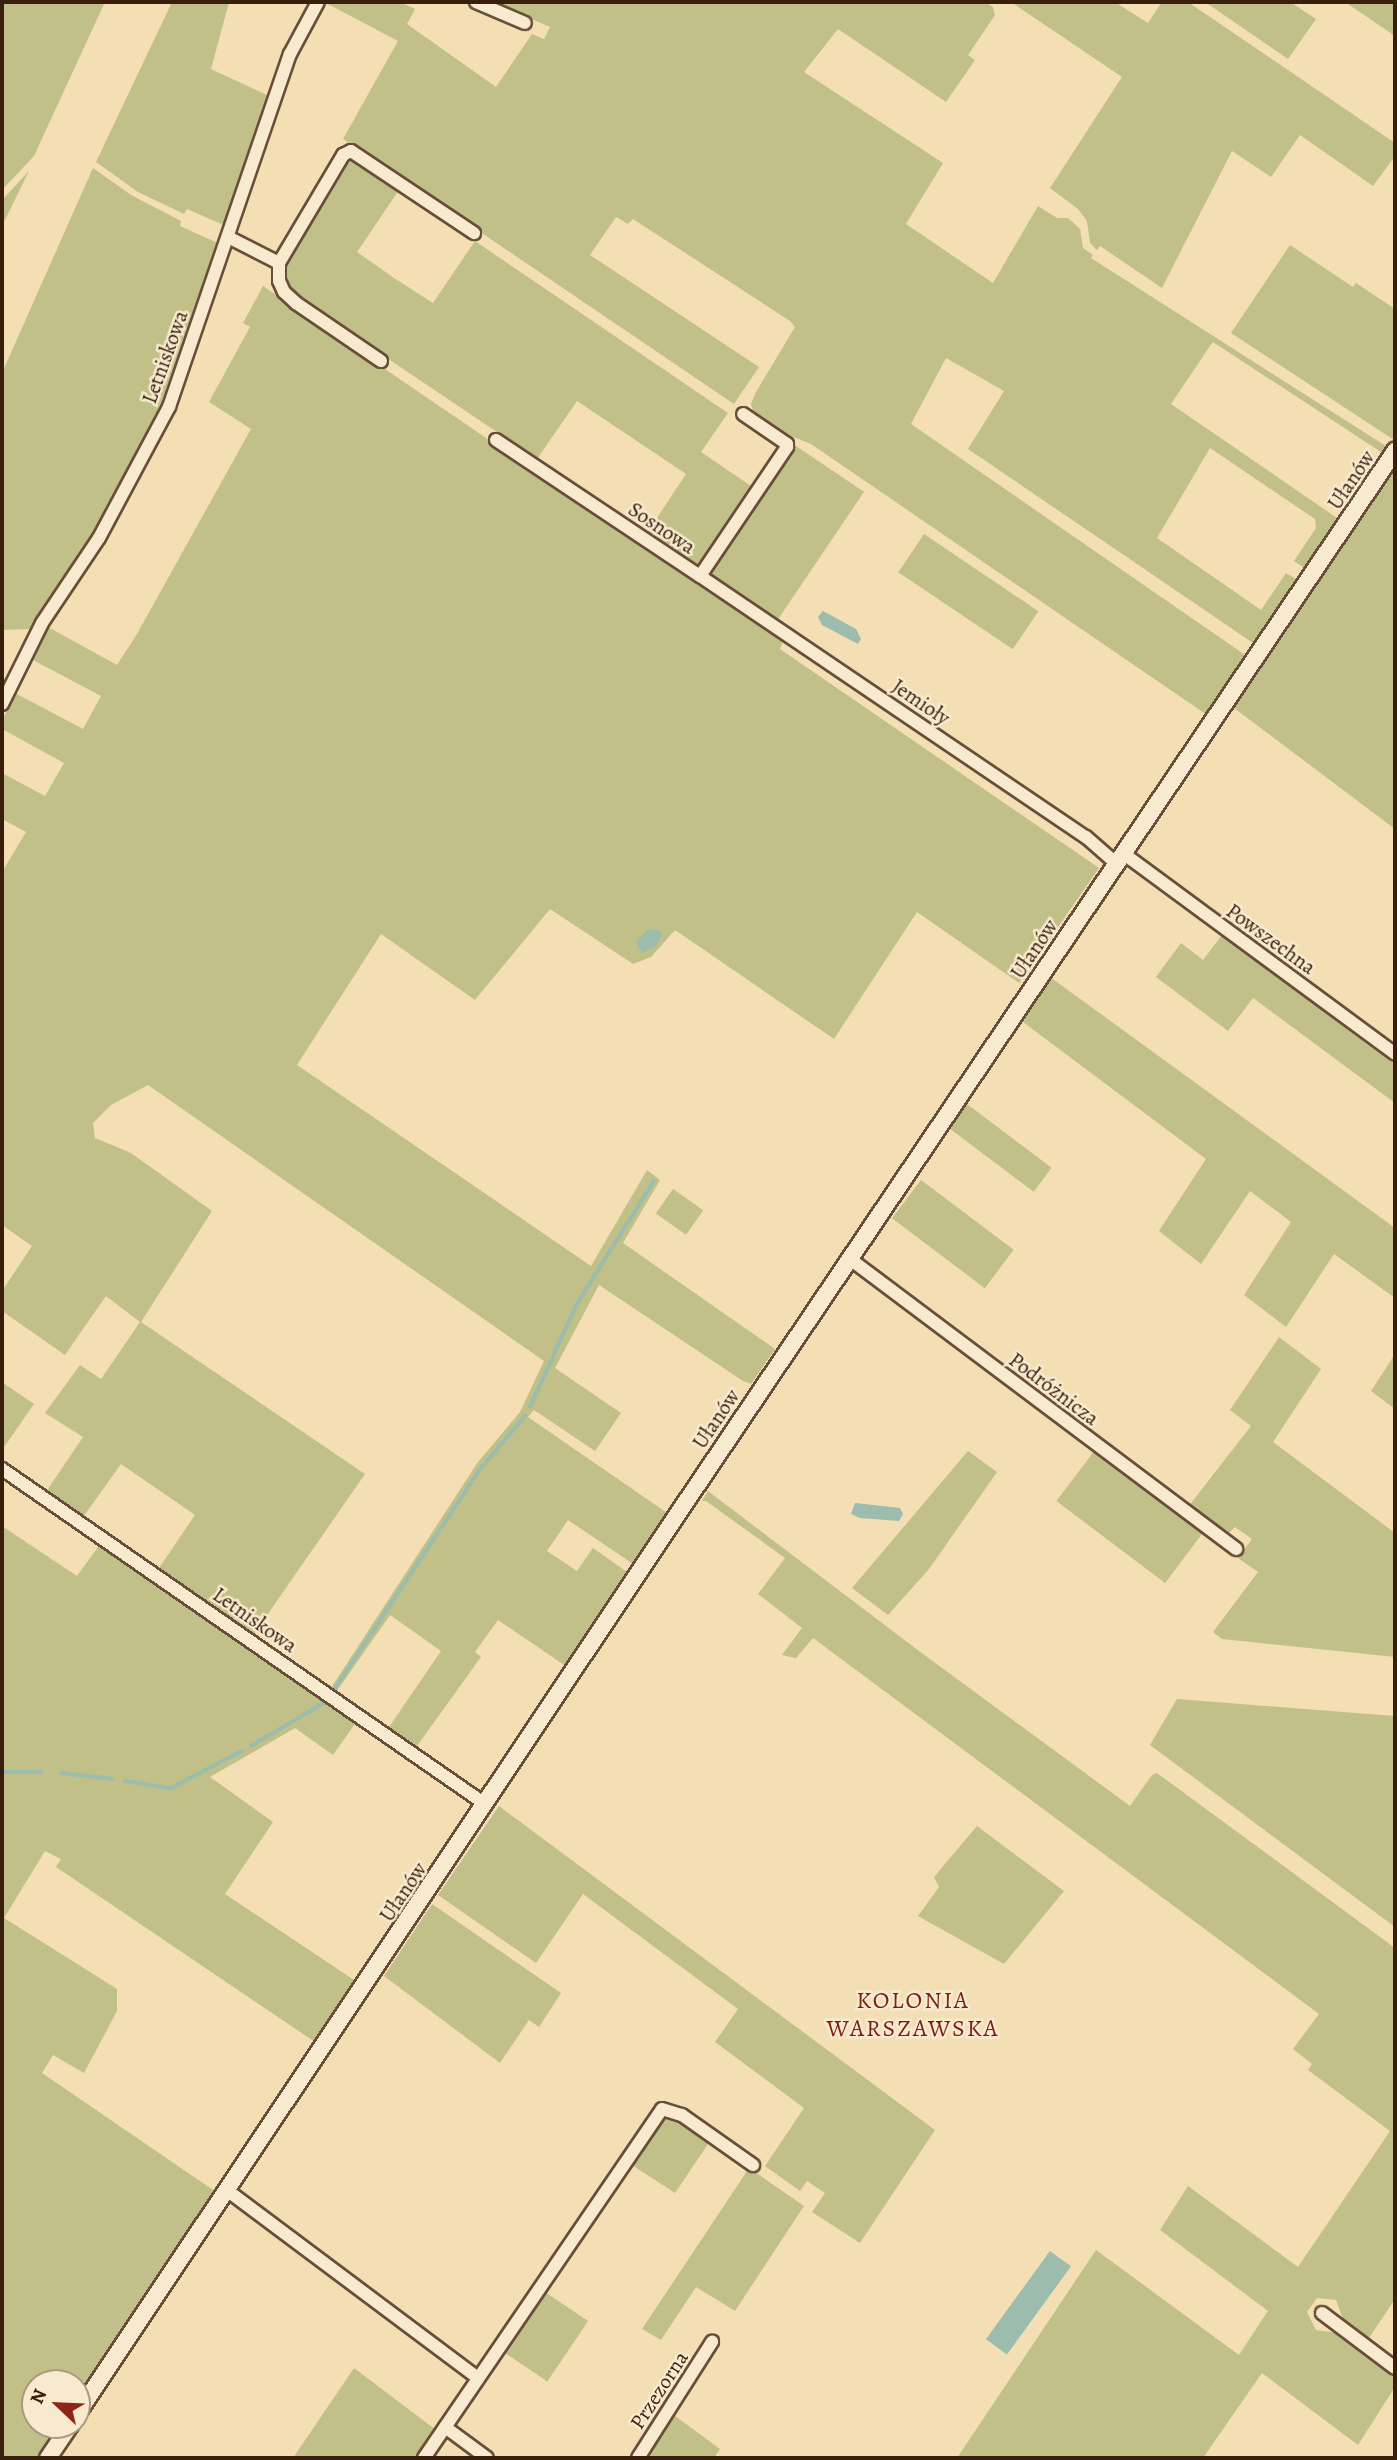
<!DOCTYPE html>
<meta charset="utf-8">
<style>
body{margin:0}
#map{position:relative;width:1397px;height:2460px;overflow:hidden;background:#f4deb4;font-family:Alegreya,serif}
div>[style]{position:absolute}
.green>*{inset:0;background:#c1c089;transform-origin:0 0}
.water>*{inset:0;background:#9cbcad;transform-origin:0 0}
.stream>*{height:3.5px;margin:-1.75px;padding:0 1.75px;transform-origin:1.75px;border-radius:1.75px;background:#9cbcad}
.roads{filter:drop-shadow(2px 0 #684e38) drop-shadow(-2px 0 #684e38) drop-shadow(0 2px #684e38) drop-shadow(0 -2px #684e38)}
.minor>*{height:12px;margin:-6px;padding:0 6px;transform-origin:6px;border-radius:6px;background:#f8eace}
.tertiary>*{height:16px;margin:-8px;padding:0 8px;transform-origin:8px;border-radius:8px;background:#f8eace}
span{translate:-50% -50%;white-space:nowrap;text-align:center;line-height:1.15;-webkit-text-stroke:5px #f8eace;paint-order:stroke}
.street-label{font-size:21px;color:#391e0e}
.quarter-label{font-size:24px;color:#7a1f14;letter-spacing:2px}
.frame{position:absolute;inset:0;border:4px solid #391e0e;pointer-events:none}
.north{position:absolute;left:21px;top:2369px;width:70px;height:70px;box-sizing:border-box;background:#f8eace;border:2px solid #ac9881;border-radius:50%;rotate:293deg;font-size:19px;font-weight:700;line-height:28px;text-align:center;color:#391e0e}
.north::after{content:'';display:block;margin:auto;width:24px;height:32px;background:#8f2418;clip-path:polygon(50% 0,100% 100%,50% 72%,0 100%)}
</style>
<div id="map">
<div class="green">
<i style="clip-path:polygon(2px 2px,105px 2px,34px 156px,2px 190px)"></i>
<i style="clip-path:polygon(172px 2px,229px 2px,211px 69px,269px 96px,226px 226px,187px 209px,184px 214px,138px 192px,96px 162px)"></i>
<i style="clip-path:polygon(400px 2px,415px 9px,407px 24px,496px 87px,532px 34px,544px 39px,550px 27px,493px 2px,985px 2px,993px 7px,995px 15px,968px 55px,975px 60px,946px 102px,838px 29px,804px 72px,943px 163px,906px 224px,993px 283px,1038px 206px,1057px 218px,1068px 218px,1080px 229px,1083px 248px,1093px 255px,1091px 258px,1389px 448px,1384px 454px,1213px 342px,1210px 346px,1171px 404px,1340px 520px,1308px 568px,1303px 567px,1294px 561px,1316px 528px,1315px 519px,1210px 448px,1157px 538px,1261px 610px,1286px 573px,1296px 579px,1298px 583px,1256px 645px,968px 449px,1004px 391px,946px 358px,911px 424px,1248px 657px,1207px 715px,811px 444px,786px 434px,753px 411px,751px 404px,756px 392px,795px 327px,790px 321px,633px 219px,628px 224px,616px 217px,590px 255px,759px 367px,734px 404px,343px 139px,398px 41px,326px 3px)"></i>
<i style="clip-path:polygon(1011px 2px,1115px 2px,1148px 23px,1162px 2px,1188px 2px,1395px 143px,1395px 156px,1373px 186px,1300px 135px,1271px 177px,1232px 151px,1162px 288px,1100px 246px,1097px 250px,1090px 243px,1087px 221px,1078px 209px,1050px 188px,1122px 77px)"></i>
<i style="clip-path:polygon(1205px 2px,1290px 2px,1316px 19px,1288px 59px)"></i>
<i style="clip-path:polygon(1345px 2px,1395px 2px,1395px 36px)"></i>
<i style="clip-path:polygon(352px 158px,399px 190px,357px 252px,394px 278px,433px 303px,475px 241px,728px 413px,701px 452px,754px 488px,699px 570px,647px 533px,686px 474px,577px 401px,537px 459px,290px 293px,285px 266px,345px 159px)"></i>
<i style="clip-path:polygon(93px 168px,131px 195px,181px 221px,180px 226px,220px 244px,167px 395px,87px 546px,31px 629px,2px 630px,2px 373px)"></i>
<i style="clip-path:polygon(29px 171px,2px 226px,2px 200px)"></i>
<i style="clip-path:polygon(1290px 245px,1353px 287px,1356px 283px,1395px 309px,1394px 440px,1231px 333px)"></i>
<i style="clip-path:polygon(263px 286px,783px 640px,780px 649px,1099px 868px,1019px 983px,917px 912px,834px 1039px,675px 930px,651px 957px,633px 964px,550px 909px,475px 1000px,381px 934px,297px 1065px,591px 1266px,647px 1170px,660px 1180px,623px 1243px,775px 1349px,751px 1384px,743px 1381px,599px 1285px,555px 1368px,621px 1413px,595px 1451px,534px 1410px,528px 1417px,670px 1515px,636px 1566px,568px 1520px,547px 1551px,577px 1571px,593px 1548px,630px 1574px,567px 1667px,498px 1620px,475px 1652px,481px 1657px,417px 1746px,389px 1727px,441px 1651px,390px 1615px,334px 1695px,329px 1691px,478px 1462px,520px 1412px,544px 1361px,148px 1085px,111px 1105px,93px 1123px,95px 1138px,131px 1153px,212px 1211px,141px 1322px,365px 1474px,252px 1637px,157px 1571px,195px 1515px,121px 1464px,81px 1520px,44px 1495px,83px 1437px,45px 1413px,80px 1365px,101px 1379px,140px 1322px,106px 1296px,65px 1355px,2px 1311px,2px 1291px,32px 1246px,2px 1225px,2px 872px,26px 832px,2px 819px,2px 773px,45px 796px,64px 763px,2px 729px,2px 721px,15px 693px,83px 729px,101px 696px,31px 659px,48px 627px,117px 665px,137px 634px,251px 429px,209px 402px,250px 327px,243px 323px)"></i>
<i style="left:796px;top:446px;width:82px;height:157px;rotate:34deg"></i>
<i style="clip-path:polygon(1395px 469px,1395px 829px,1234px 708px)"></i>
<i style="left:924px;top:534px;width:138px;height:46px;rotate:34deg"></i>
<i style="clip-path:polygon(1222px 935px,1395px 1065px,1395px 1103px,1253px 998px,1228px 1031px,1156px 977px,1181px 943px,1203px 960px)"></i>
<i style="clip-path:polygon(1050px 977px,1395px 1228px,1395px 1298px,1334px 1254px,1286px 1327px,1244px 1295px,1291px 1222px,1250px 1191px,1201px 1264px,1159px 1231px,1206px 1159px,1023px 1022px)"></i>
<i style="left:967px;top:1104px;width:106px;height:30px;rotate:37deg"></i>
<i style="left:921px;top:1180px;width:116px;height:48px;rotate:37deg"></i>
<i style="left:673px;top:1189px;width:37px;height:30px;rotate:35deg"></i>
<i style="clip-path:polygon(1279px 1337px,1321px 1369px,1273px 1442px,1395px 1533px,1395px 1657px,1222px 1639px,1213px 1632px,1258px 1572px,1238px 1558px,1252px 1539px,1235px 1527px,1226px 1536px,1188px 1507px,1251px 1426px,1230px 1410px)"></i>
<i style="clip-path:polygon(1395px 1354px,1395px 1409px,1371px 1391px)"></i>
<i style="clip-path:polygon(2px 1382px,34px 1404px,2px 1450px)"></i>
<i style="left:1095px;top:1450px;width:136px;height:64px;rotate:37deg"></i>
<i style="clip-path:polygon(968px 1451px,997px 1472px,929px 1569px,888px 1615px,852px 1588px)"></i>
<i style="clip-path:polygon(708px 1491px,919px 1651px,1130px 1806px,1152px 1775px,1157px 1773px,1395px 1948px,1395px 2299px,1369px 2338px,1343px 2319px,1336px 2300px,1317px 2298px,1307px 2312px,1316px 2330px,1337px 2333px,1395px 2378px,1395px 2387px,1358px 2445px,1262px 2373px,1203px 2458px,957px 2458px,1096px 2250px,1239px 2355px,1268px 2311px,1160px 2230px,1188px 2186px,1298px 2267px,1390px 2131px,1308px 2070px,1312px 2064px,1293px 2049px,1319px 2014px,813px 1638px,796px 1658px,782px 1655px,802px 1628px,758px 1594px,785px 1558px,706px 1501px,702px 1501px)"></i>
<i style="clip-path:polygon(2px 1526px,77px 1576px,101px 1543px,357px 1721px,333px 1755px,295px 1728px,210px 1777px,273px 1822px,225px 1894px,357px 1982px,315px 2042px,56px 1867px,61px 1859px,45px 1851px,4px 1918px,117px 1989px,117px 2011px,84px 2073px,53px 2055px,42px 2073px,216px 2192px,77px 2400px,77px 2383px,35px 2383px,35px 2425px,61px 2425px,39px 2458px,2px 2458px)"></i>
<i style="clip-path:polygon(1177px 1699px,1395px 1716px,1395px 1927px,1150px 1745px)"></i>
<i style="clip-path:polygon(499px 1806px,935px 2130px,860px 2243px,812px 2212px,825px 2193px,807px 2181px,800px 2191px,765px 2166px,804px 2108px,715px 2042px,738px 2009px,583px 1894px,536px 1963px,438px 1895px)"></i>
<i style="clip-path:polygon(977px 1826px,1064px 1891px,1004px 1964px,918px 1916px,939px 1887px,934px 1877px)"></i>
<i style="clip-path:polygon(432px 1904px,561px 1993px,539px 2027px,529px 2020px,500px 2063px,384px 1976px)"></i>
<i style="clip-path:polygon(672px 2115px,710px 2141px,675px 2193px,632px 2165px,664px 2117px)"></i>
<i style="clip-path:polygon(749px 2168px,804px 2206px,735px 2311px,696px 2287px,661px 2340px,642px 2329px)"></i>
<i style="left:545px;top:2292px;width:52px;height:73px;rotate:34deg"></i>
<i style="clip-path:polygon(354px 2368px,436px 2430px,417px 2458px,293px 2458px)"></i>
<i style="clip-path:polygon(671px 2413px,720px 2449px,714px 2458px,643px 2458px)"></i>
</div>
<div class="water">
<i style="clip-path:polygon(823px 611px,856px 629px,861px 639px,858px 644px,822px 625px,818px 617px)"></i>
<i style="clip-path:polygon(648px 929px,659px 930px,662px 935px,656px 946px,642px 953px,636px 943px)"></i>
<i style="clip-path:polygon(855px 1503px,900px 1508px,903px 1514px,899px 1521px,860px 1518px,851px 1514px)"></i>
<i style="left:1050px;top:2251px;width:26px;height:109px;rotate:36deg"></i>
</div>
<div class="stream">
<i style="left:530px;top:1407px;width:113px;rotate:-65.5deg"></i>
<i style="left:577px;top:1304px;width:145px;rotate:-58deg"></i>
<i style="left:332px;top:1693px;width:265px;rotate:-56.5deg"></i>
<i style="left:478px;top:1472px;width:73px;rotate:-50deg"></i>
<i style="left:251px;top:1746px;width:88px;rotate:-30.6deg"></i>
<i style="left:2px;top:1772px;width:39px"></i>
<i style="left:62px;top:1773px;width:51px;rotate:6.7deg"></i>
<i style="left:125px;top:1781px;width:47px;rotate:8.7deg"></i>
<i style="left:171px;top:1788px;width:80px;rotate:-27.5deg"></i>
</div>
<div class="roads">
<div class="minor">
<i style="left:476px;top:2px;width:53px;rotate:23.2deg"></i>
<i style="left:228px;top:237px;width:57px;rotate:27deg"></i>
<i style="left:381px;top:361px;width:103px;rotate:-145.7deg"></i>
<i style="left:296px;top:303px;width:16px;rotate:-137deg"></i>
<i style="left:284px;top:292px;width:12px;rotate:-114deg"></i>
<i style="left:279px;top:281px;width:18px;rotate:-90deg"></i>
<i style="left:279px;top:263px;width:126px;rotate:-59.3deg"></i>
<i style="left:343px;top:155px;width:9px;rotate:-27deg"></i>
<i style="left:351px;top:151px;width:148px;rotate:33.7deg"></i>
<i style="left:496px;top:440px;width:245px;rotate:33.7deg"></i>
<i style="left:700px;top:576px;width:156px;rotate:-56deg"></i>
<i style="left:787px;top:447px;width:3px;rotate:-90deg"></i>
<i style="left:787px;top:444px;width:53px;rotate:-145.7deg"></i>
<i style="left:700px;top:576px;width:466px;rotate:34.1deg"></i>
<i style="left:1086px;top:837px;width:41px;rotate:41.1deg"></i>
<i style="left:2px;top:704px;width:90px;rotate:-63.7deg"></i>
<i style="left:42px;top:623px;width:102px;rotate:-56.2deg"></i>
<i style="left:99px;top:538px;width:149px;rotate:-61.9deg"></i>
<i style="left:169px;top:407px;width:373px;rotate:-71.1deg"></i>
<i style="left:290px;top:54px;width:59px;rotate:-61.7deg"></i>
<i style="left:1124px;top:854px;width:337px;rotate:36.4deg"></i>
<i style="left:850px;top:1259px;width:483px;rotate:36.9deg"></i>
<i style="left:2px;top:1469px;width:588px;rotate:34.74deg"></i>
<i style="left:228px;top:2191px;width:312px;rotate:36.8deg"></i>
<i style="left:1322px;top:2313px;width:91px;rotate:37deg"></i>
<i style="left:445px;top:2427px;width:52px;rotate:36.4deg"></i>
<i style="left:424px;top:2458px;width:422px;rotate:-55.7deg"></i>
<i style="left:662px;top:2109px;width:21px;rotate:17deg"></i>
<i style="left:682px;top:2115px;width:87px;rotate:35.2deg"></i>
<i style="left:638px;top:2458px;width:138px;rotate:-57.5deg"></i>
</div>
<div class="tertiary">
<i style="left:77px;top:2414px;width:1081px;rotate:-56.28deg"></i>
<i style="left:677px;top:1515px;width:1284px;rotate:-55.99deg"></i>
<i style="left:48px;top:2458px;width:40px;rotate:-56deg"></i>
</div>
</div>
<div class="street-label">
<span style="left:165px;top:357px;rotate:-70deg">Letniskowa</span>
<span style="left:1351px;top:480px;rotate:-56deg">Ułanów</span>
<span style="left:662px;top:528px;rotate:34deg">Sosnowa</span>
<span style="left:921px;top:702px;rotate:34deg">Jemioły</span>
<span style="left:1271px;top:939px;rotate:36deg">Powszechna</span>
<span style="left:1034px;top:949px;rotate:-56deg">Ułanów</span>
<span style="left:1054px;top:1389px;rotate:37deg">Podróżnicza</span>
<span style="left:716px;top:1419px;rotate:-56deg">Ułanów</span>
<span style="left:255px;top:1620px;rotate:35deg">Letniskowa</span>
<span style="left:403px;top:1892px;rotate:-56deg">Ułanów</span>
<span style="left:659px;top:2390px;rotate:-57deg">Przezorna</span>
</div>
<div class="quarter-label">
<span style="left:913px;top:2015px">KOLONIA<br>WARSZAWSKA</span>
</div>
<div class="frame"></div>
<div class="north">N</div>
</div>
